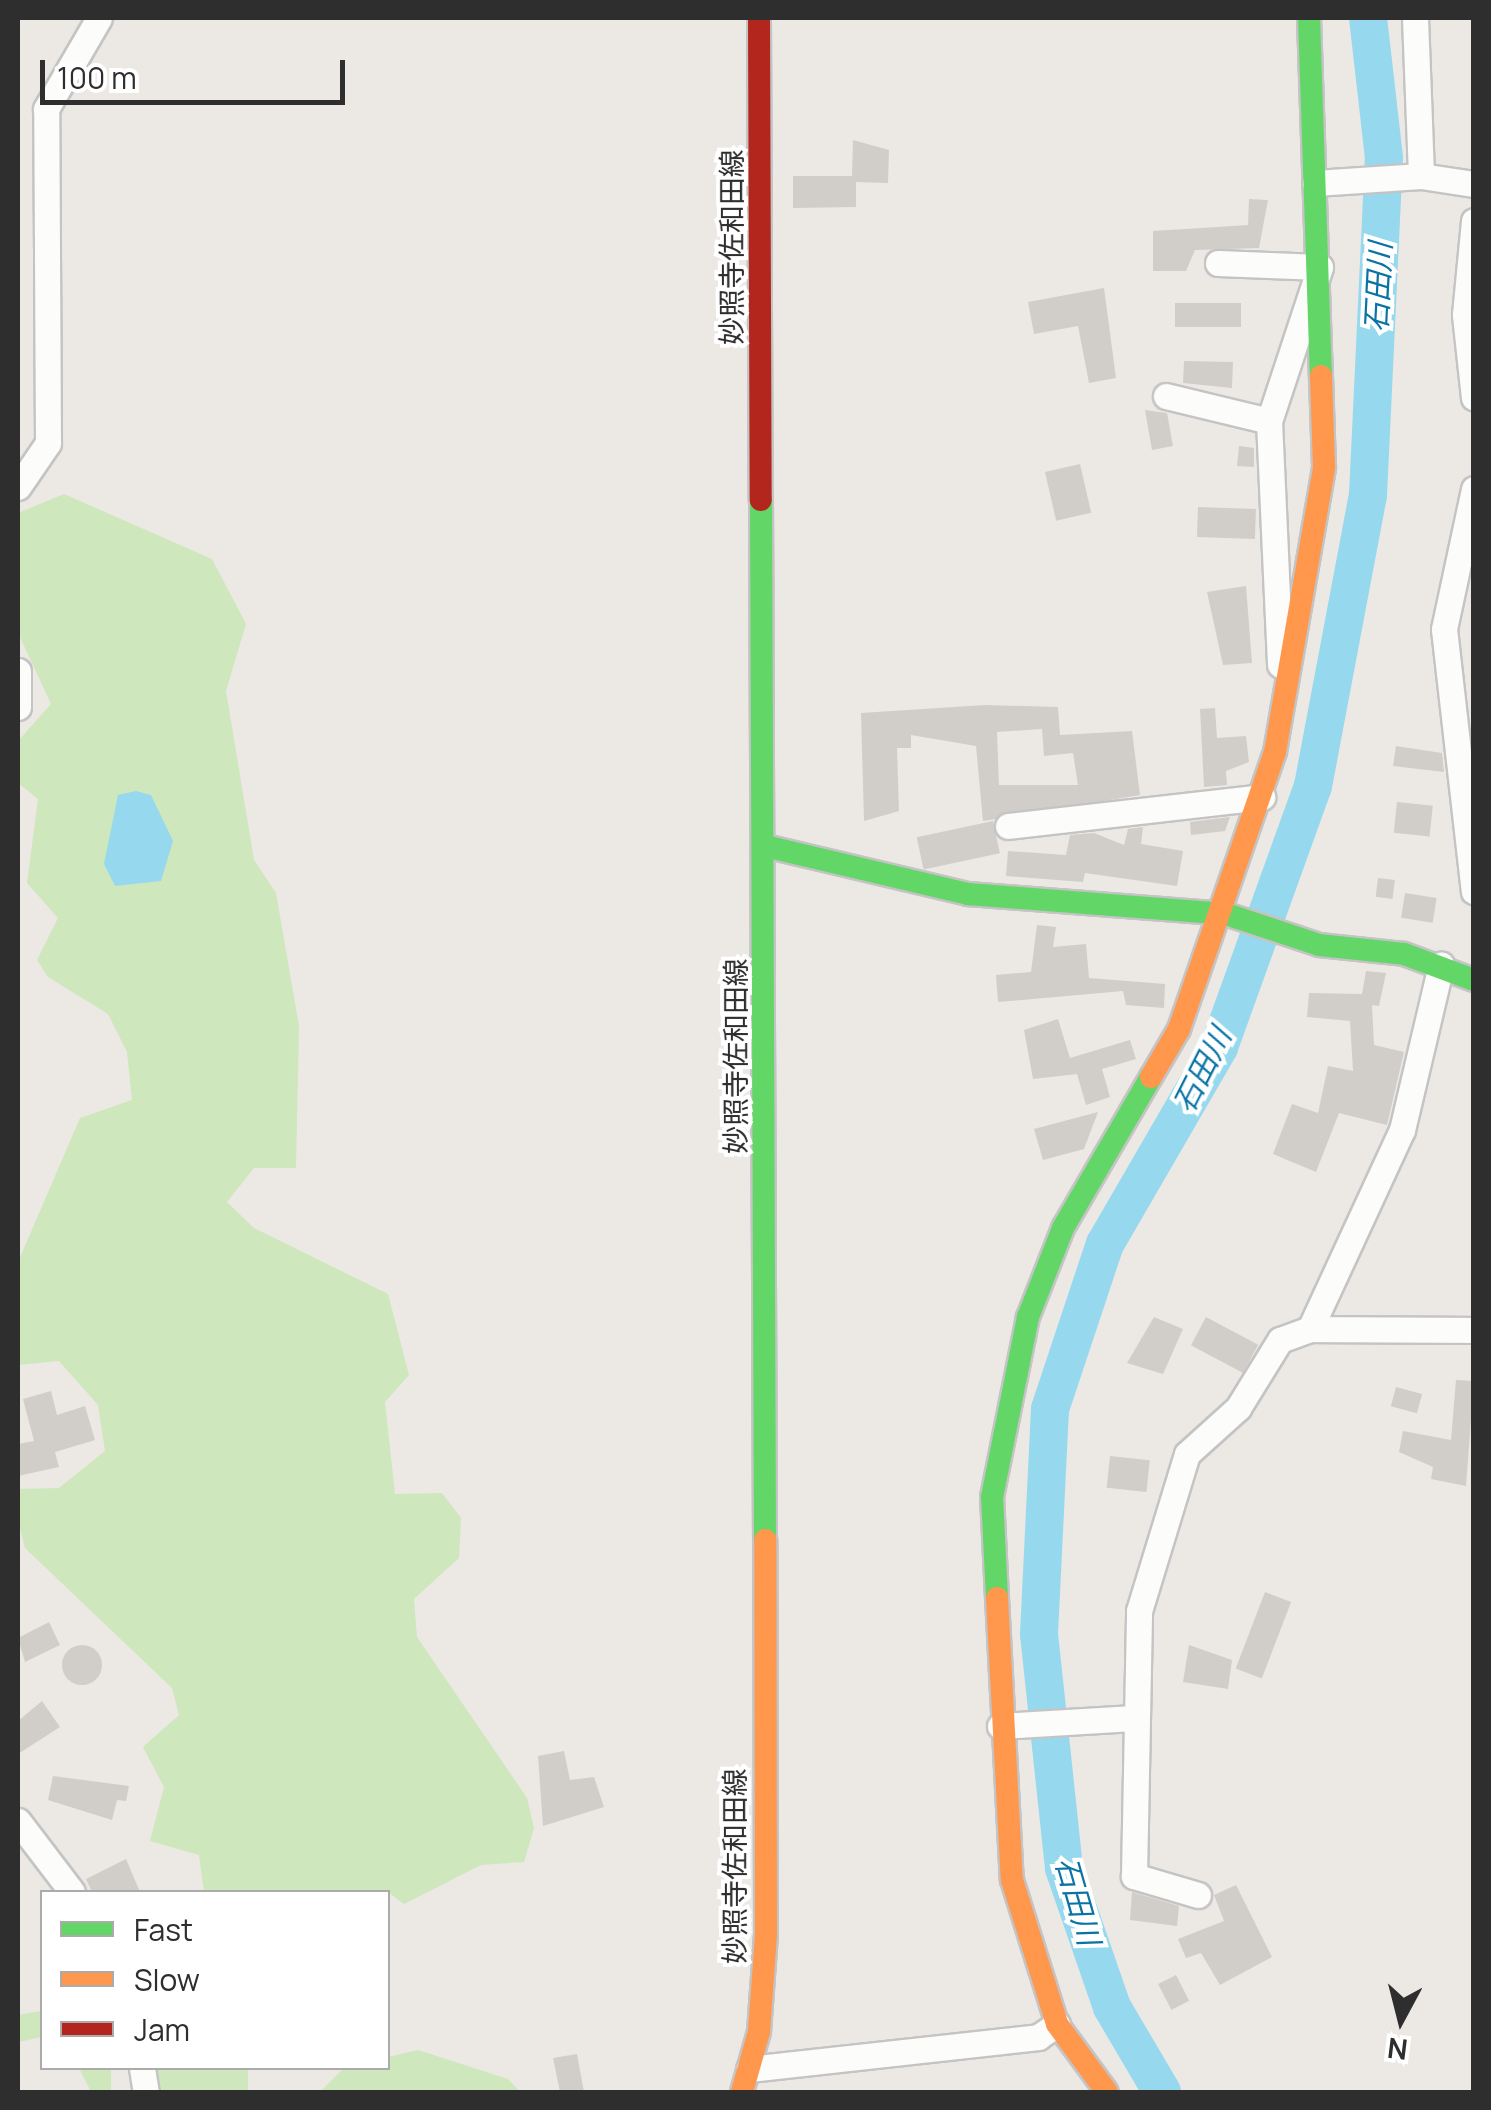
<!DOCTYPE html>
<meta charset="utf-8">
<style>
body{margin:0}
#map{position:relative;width:1491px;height:2110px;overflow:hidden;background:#ece8e4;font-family:Manrope,"Noto Sans JP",sans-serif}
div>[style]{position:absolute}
.green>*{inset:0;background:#cee7bc;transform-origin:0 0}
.water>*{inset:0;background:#96d9ee}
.river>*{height:38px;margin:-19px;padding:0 19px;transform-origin:19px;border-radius:19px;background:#96d9ee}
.building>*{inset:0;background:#d1ceca;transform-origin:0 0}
.round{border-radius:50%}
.roads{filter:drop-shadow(2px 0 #c5c4c5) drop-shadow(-2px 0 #c5c4c5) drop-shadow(0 2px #c5c4c5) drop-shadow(0 -2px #c5c4c5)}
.street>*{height:25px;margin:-12.5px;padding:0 12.5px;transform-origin:12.5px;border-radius:12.5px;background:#fcfcfb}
.fast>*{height:22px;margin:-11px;padding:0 11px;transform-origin:11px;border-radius:11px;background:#63d668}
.slow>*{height:22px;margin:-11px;padding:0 11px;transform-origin:11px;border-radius:11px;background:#ff974d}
.jam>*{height:22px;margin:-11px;padding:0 11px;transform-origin:11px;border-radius:11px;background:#b3261e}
span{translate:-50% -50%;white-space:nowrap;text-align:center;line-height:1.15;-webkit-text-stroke:8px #fff;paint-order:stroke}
.street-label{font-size:28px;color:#2e2e2e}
.water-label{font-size:30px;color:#0973a6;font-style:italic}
.frame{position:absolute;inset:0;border:20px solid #2e2e2e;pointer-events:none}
.legend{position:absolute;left:40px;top:1890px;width:350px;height:180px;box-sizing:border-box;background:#fff;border:2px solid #ababab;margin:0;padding:12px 18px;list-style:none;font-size:30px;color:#2e2e2e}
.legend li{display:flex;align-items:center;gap:20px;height:50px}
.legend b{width:50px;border:2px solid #ababab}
.north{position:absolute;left:1351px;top:1970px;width:100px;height:100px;-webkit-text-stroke:8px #fff;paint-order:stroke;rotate:187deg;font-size:28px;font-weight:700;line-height:40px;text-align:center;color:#2e2e2e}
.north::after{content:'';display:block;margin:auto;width:35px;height:45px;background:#2e2e2e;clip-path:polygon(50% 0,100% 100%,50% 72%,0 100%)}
.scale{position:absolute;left:40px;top:60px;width:305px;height:45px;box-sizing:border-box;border:5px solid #2e2e2e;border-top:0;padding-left:12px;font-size:30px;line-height:35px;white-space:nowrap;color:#2e2e2e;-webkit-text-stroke:8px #fff;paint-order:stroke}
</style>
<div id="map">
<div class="green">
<i style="clip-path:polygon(64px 494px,212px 559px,246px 624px,226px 691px,254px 860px,276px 893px,299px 1026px,296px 1168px,254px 1168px,227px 1202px,254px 1228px,388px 1294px,409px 1375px,385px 1402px,395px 1494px,442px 1493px,461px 1518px,459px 1558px,414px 1599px,417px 1637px,527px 1798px,534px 1828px,524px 1862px,481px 1865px,404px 1904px,388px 1892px,204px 1892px,199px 1855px,150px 1841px,164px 1787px,143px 1747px,179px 1715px,172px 1688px,25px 1548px,18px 1520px,18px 1489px,59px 1488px,105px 1451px,98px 1405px,59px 1361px,18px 1365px,18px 1262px,80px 1118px,132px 1100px,127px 1052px,108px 1014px,48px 977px,37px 960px,58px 918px,27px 883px,38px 799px,18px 783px,18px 741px,51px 704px,18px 633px,18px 513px)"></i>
<i style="clip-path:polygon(42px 1993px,42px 2037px,18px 2042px,18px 2015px,41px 2011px)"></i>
<i style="clip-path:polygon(418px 2050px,508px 2079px,520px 2092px,320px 2092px,343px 2069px,388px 2068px,388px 2057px)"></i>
<i style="clip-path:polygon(79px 2068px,111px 2068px,111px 2092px,91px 2092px)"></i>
<i style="left:158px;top:2068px;width:90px;height:24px"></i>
</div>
<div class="water">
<i style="clip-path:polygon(136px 791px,151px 795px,173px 841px,161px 881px,115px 886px,104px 864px,118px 795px)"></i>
</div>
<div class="river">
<i style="left:1162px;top:2092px;width:99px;rotate:-120.5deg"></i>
<i style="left:1112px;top:2007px;width:147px;rotate:-109.1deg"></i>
<i style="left:1064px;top:1868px;width:235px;rotate:-96.1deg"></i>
<i style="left:1039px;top:1634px;width:225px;rotate:-87.2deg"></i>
<i style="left:1050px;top:1409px;width:174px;rotate:-71.6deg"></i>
<i style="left:1105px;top:1244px;width:228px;rotate:-59.9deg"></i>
<i style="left:1219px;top:1047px;width:277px;rotate:-70.2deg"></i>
<i style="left:1313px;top:786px;width:296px;rotate:-79.3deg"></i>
<i style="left:1368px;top:495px;width:337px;rotate:-87.3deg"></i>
<i style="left:1384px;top:158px;width:141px;rotate:-96.5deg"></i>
</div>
<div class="building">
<i style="clip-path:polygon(853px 140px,889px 150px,888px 183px,856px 182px,856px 207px,793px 208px,793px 176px,852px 176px)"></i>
<i style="clip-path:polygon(1249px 199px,1268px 200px,1259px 248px,1195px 250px,1186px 271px,1153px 271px,1153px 231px,1248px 225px)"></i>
<i style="clip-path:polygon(1104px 288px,1116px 378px,1089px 383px,1078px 326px,1034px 334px,1028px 302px)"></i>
<i style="left:1175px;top:303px;width:66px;height:24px"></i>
<i style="clip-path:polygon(1184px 361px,1233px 362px,1232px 388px,1183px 383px)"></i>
<i style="clip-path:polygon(1145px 410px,1167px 413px,1173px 446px,1152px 450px)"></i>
<i style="clip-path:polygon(1239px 446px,1254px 448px,1254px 467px,1237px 466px)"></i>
<i style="left:1080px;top:464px;width:50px;height:36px;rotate:77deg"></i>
<i style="left:1198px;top:507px;width:58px;height:30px;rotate:2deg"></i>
<i style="clip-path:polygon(1246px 586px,1252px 663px,1223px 665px,1207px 592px)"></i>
<i style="clip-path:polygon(evenodd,985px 705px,1058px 707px,1060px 735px,1132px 731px,1140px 795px,983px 821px,976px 746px,911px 735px,911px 748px,897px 748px,899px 811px,864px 821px,861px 713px,985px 705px,1042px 729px,1044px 756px,1073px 753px,1078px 785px,999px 785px,997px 732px,1042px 729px)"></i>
<i style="clip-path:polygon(1215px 708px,1217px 738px,1246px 736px,1249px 762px,1226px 771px,1227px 785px,1204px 787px,1200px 709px)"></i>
<i style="clip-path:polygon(1396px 746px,1442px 753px,1444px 772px,1393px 766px)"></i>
<i style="left:1397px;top:802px;width:36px;height:31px;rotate:6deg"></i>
<i style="clip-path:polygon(1230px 817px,1225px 831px,1191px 835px,1190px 822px)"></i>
<i style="left:993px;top:821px;width:33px;height:78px;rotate:78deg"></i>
<i style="clip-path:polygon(1143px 827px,1141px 844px,1183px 851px,1177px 886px,1085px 873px,1083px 882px,1006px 876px,1008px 851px,1066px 855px,1070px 835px,1094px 833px,1124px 845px,1128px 829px)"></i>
<i style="left:1378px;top:878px;width:17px;height:19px;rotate:7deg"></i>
<i style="left:1405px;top:893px;width:32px;height:25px;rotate:9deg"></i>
<i style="clip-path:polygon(1037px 925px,1056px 927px,1053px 947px,1086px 944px,1089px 978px,1165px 984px,1164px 1008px,1126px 1005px,1123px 991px,998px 1002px,996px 975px,1031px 972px)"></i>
<i style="clip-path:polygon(1366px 971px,1386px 973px,1379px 1006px,1372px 1005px,1374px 1045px,1404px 1052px,1387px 1125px,1339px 1113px,1316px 1172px,1273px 1154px,1292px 1104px,1318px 1113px,1328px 1066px,1353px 1071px,1350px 1021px,1307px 1017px,1309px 993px,1362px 994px)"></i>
<i style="clip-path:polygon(1058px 1019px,1070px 1058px,1130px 1040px,1136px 1059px,1102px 1069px,1110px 1097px,1086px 1105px,1077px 1074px,1033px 1079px,1024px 1030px)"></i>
<i style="clip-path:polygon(1098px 1112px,1084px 1149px,1043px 1160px,1034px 1129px)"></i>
<i style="clip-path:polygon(1154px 1317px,1183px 1329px,1163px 1374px,1127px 1363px)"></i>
<i style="left:1206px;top:1317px;width:59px;height:32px;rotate:28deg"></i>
<i style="clip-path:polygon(1456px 1380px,1474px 1381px,1466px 1486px,1431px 1479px,1433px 1467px,1399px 1452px,1403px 1431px,1451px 1440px)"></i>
<i style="left:1396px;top:1387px;width:27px;height:20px;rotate:15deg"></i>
<i style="clip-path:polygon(51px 1391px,57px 1415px,85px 1406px,95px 1440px,55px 1452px,59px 1467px,18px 1476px,18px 1444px,34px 1441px,23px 1399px)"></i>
<i style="left:1110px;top:1456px;width:40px;height:32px;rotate:6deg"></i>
<i style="left:1265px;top:1592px;width:28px;height:82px;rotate:21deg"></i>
<i style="clip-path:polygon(49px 1622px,60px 1645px,25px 1662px,18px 1638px)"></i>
<i style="clip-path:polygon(1189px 1645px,1232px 1660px,1228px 1689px,1183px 1682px)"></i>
<i class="round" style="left:62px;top:1645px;width:40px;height:40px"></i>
<i style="clip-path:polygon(42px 1701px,60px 1727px,18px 1754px,18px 1721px)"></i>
<i style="clip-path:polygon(564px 1751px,570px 1780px,594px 1777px,604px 1807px,543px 1826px,538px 1756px)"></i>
<i style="clip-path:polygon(53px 1776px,129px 1786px,126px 1801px,117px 1800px,112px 1820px,48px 1800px)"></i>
<i style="clip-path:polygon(126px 1859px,140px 1892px,92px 1892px,86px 1879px)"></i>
<i style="clip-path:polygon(1236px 1885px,1272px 1957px,1220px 1985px,1201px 1953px,1186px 1958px,1178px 1939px,1224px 1921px,1214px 1895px)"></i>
<i style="clip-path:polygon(1132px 1892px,1179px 1906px,1177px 1926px,1130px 1920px)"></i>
<i style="left:1176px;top:1975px;width:29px;height:20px;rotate:63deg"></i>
<i style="clip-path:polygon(577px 2054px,584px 2092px,560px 2092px,553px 2058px)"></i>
</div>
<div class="roads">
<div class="street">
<i style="left:1415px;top:18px;width:158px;rotate:87.8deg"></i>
<i style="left:1315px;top:183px;width:106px;rotate:-3.8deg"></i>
<i style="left:1421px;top:176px;width:54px;rotate:8.6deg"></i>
<i style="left:1474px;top:221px;width:94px;rotate:95.5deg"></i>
<i style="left:1465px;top:315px;width:83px;rotate:83.8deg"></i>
<i style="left:1218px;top:263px;width:102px;rotate:2.2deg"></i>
<i style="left:1320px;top:267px;width:162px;rotate:108.3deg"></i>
<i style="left:1269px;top:421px;width:244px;rotate:87.4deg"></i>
<i style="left:1166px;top:396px;width:106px;rotate:13.6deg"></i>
<i style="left:18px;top:487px;width:53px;rotate:-55.7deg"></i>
<i style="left:48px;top:443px;width:334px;rotate:-90.3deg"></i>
<i style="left:46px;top:109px;width:105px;rotate:-59.8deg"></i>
<i style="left:1474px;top:489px;width:143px;rotate:102.1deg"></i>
<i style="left:1444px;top:629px;width:264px;rotate:83.5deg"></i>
<i style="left:18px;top:671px;width:36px;rotate:90deg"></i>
<i style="left:1008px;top:826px;width:256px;rotate:-6.5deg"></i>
<i style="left:1310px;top:1329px;width:219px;rotate:-65.2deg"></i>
<i style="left:1402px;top:1130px;width:170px;rotate:-76.7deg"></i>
<i style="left:1000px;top:1726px;width:134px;rotate:-3.4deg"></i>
<i style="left:18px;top:1821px;width:89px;rotate:52.7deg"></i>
<i style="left:1198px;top:1895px;width:67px;rotate:-163.5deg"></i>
<i style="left:1134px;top:1876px;width:265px;rotate:-88.9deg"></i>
<i style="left:1139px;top:1611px;width:164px;rotate:-73deg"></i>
<i style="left:1187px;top:1454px;width:69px;rotate:-42deg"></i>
<i style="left:1238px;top:1408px;width:80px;rotate:-58.3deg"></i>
<i style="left:1280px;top:1340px;width:32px;rotate:-20deg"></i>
<i style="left:1310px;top:1329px;width:164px;rotate:0.3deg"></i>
<i style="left:142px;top:2068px;width:24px;rotate:81deg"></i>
<i style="left:749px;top:2069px;width:291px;rotate:-6.3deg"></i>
<i style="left:1038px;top:2037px;width:23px;rotate:-34deg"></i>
</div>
<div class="fast">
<i style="left:1309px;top:18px;width:358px;rotate:88.1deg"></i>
<i style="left:761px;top:500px;width:1040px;rotate:89.78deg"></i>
<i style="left:765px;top:846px;width:209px;rotate:13.3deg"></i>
<i style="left:968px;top:894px;width:259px;rotate:4.4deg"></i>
<i style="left:1226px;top:914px;width:98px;rotate:18.4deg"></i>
<i style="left:1319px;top:945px;width:85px;rotate:6deg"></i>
<i style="left:1404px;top:954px;width:75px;rotate:20.4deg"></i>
<i style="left:997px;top:1598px;width:101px;rotate:-92.8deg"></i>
<i style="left:992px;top:1497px;width:184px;rotate:-78.7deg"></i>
<i style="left:1028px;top:1317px;width:96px;rotate:-68.5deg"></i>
<i style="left:1063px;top:1228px;width:175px;rotate:-59.8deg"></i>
</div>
<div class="slow">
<i style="left:1151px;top:1077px;width:56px;rotate:-59.7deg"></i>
<i style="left:1179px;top:1029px;width:293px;rotate:-70.9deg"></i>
<i style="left:1275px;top:752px;width:289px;rotate:-80.2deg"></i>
<i style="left:1324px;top:467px;width:91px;rotate:-91.9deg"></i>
<i style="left:997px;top:1598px;width:282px;rotate:87deg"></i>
<i style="left:1012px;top:1880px;width:151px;rotate:72.6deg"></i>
<i style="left:1057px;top:2024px;width:84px;rotate:53.7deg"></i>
<i style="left:742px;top:2092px;width:62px;rotate:-74.2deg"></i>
<i style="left:759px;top:2032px;width:98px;rotate:-85.9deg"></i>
<i style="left:766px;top:1934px;width:394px;rotate:-90.1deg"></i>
</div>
<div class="jam">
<i style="left:759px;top:18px;width:482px;rotate:89.8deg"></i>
</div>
</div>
<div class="street-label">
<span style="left:731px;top:247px;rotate:-90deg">妙照寺佐和田線</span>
<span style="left:735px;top:1056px;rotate:-90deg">妙照寺佐和田線</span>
<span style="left:734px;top:1866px;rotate:-90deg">妙照寺佐和田線</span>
</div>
<div class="water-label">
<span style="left:1378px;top:287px;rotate:-87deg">石田川</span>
<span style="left:1202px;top:1070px;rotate:-63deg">石田川</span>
<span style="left:1078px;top:1901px;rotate:74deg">石田川</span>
</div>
<div class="frame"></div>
<ul class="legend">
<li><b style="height:12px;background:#63d668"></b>Fast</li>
<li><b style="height:12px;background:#ff974d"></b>Slow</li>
<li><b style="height:12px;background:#b3261e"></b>Jam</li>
</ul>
<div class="north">N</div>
<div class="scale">100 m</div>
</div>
